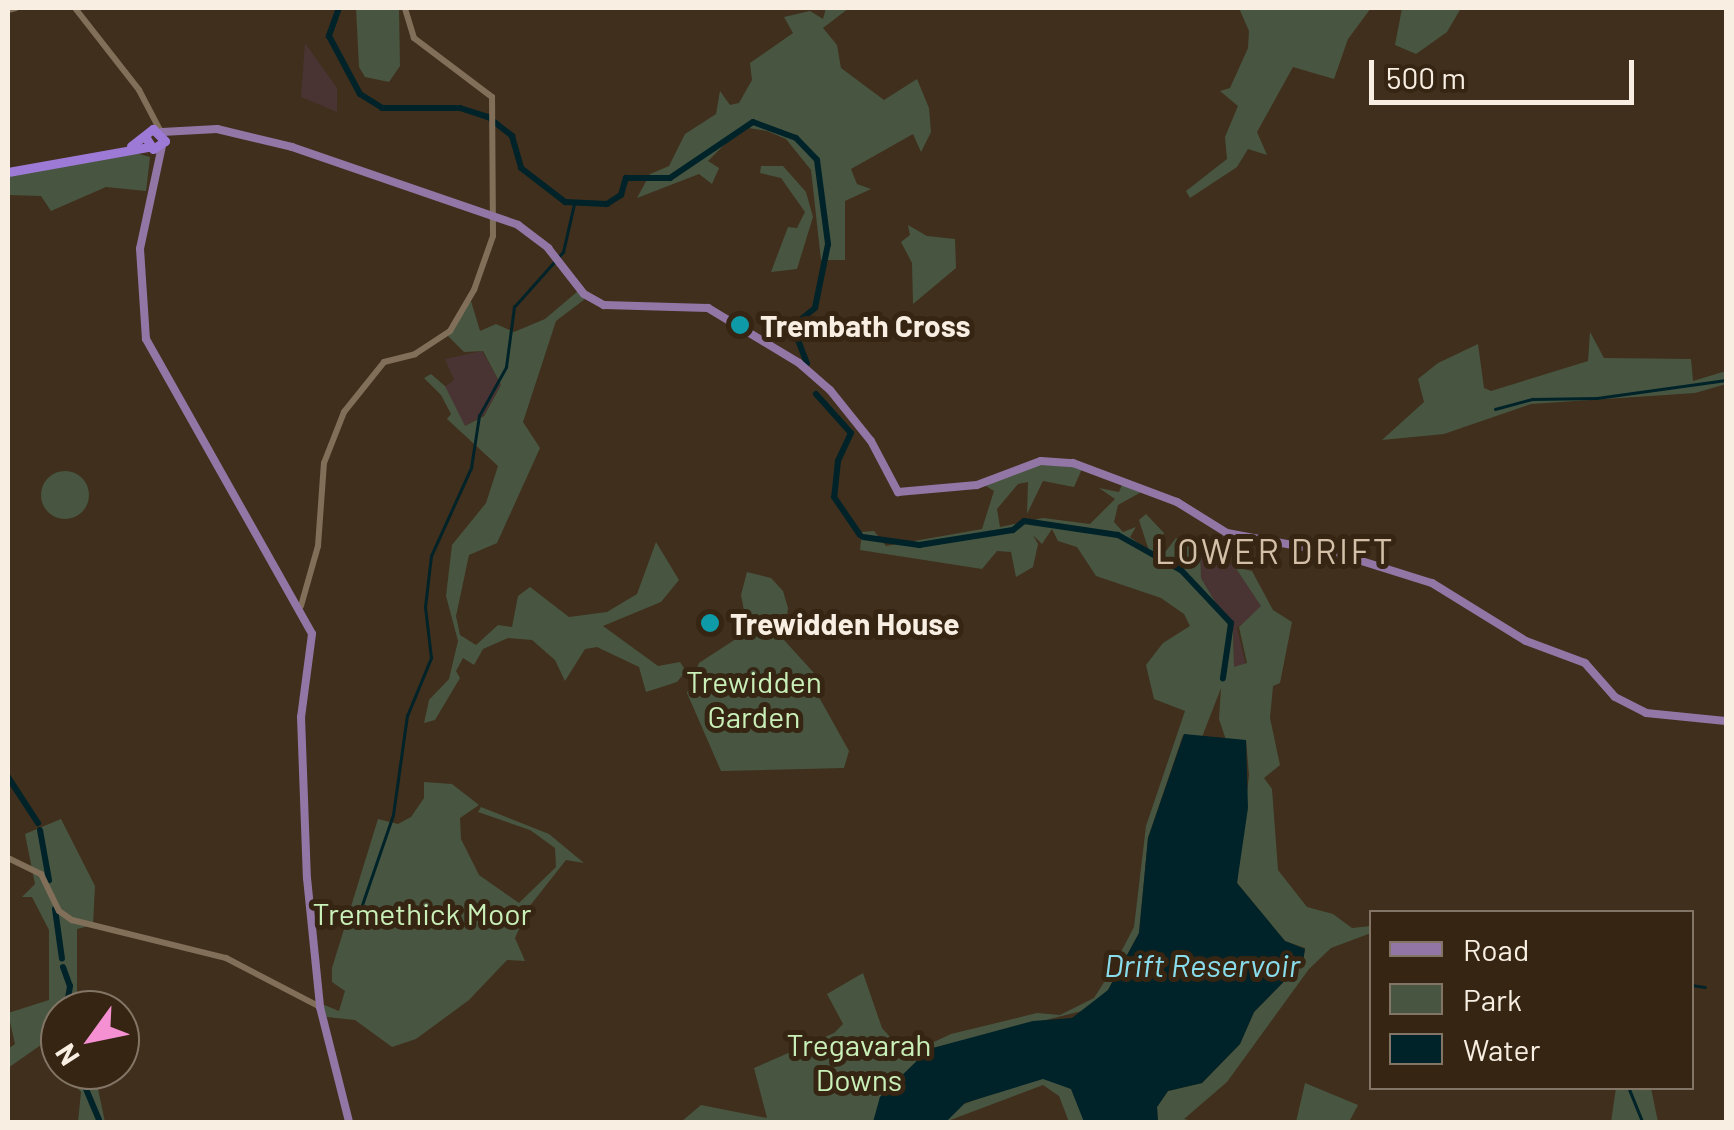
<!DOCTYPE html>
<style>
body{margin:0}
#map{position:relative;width:1734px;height:1130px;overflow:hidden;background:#3f2f1c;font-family:Barlow,sans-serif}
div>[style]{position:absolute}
.industrial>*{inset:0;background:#493433}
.green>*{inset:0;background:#485641}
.round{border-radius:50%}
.water>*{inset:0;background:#002329}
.stream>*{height:2.5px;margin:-1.25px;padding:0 1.25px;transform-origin:1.25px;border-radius:1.25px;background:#002329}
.river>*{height:6px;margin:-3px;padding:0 3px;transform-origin:3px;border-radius:3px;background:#002329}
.secondary>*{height:6px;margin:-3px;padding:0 3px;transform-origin:3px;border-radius:3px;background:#816f5a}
.primary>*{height:8px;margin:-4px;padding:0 4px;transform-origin:4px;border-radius:4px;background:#9276a5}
.highway>*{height:9px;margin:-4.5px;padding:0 4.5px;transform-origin:4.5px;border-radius:4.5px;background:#9e7ad7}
.dots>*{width:28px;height:28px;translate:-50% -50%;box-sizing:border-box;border:5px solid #352512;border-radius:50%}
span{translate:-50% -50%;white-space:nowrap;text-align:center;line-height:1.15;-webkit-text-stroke:10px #352512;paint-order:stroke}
.poi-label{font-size:30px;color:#f8eee2;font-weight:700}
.left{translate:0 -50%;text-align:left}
.park-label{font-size:30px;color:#caf0b9}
.water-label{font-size:32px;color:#88dceb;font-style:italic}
.quarter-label{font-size:35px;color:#d4c0a9;letter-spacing:2.5px}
.frame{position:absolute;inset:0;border:10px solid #f8eee2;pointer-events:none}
.legend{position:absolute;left:1369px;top:910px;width:325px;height:180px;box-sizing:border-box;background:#352512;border:2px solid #837565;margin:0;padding:12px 18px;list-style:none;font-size:30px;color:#f8eee2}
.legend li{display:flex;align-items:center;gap:20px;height:50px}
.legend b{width:50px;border:2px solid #837565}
.north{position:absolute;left:40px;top:990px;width:100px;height:100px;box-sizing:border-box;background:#352512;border:2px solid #837565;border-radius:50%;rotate:237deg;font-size:28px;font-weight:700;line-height:40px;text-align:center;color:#f8eee2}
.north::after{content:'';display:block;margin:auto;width:35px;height:45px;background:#f591d3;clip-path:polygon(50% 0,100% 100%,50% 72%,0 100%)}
.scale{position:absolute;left:1369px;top:60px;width:265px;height:45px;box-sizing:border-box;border:5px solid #f8eee2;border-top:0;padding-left:12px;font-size:30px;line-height:35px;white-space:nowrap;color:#f8eee2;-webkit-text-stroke:8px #352512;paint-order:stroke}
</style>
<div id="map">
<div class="industrial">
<i style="clip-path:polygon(305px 43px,337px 88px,337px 112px,301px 97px)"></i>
<i style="clip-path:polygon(482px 351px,501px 385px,484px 415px,465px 426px,443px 388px,454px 380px,445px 359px)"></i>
<i style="clip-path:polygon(1200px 547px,1235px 567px,1262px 607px,1237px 628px,1246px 665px,1234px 667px,1233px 632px,1201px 578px)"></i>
</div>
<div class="green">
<i style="clip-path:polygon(356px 8px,399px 8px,400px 66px,389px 82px,365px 77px,359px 67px)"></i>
<i style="clip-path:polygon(826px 8px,849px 8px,823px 28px,837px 45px,841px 68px,884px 100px,917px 79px,929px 108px,931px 132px,921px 152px,913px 134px,851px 169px,857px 184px,871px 189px,845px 201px,845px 260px,821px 260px,811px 170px,786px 139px,767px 131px,749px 128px,725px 144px,708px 161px,719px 168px,712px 184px,699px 174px,637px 198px,650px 174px,669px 166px,685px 134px,716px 114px,720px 91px,730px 105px,739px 103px,752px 80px,750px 63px,793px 33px,784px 17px,810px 11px,823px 19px)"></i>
<i style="clip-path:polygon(1239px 8px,1371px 8px,1348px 39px,1334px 79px,1293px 67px,1257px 132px,1267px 155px,1248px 149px,1237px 167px,1190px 198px,1186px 191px,1227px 159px,1225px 137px,1238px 106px,1220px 91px,1230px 88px,1248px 48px,1249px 31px)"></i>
<i style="clip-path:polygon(1402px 8px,1461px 8px,1447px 32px,1416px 54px,1395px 45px)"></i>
<i style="clip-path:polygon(129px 151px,150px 157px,146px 191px,106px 187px,51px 211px,41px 196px,8px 195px,8px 176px)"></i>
<i style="clip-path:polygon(761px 166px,783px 166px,806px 192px,813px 217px,797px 269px,771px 272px,788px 227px,797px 228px,805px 212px,781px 178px,760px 173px)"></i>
<i style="clip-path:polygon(908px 225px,927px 236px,955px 239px,956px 268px,913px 304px,912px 263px,901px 242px,910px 235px)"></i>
<i style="clip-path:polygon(578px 291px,585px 299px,556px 321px,523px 422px,540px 448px,497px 543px,469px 555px,456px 616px,460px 635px,476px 645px,498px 625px,512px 627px,518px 596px,530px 587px,569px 617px,607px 612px,637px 594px,656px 542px,679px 580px,661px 602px,603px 626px,658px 666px,680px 662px,686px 671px,677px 682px,646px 692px,639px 667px,597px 647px,585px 649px,565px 681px,555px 660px,532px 640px,508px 638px,483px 649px,474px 665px,463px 658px,456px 671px,460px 678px,435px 720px,424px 723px,429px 700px,449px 679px,458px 641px,446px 596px,452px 545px,486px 503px,498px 466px,447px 419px,451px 414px,441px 395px,424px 378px,431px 374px,445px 386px,465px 426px,484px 416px,501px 385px,483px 351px,464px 352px,446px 334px,471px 301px,480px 331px,496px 324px,514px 332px,545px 319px)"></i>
<i style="clip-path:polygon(1590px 332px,1604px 358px,1691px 359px,1693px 381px,1726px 371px,1726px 384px,1695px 393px,1531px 404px,1444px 434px,1382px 440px,1424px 402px,1418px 379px,1438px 363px,1478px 344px,1484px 388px,1491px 391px,1588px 361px)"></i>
<i style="clip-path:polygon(1053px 462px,1082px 469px,1074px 487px,1043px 481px,1027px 514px,1028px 482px,1018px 484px,997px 509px,1000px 527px,1043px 518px,1090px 524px,1115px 499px,1099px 488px,1119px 492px,1123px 482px,1145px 490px,1118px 505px,1114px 522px,1123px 532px,1136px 527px,1130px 537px,1149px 551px,1139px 520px,1146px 514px,1164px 533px,1154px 551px,1162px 556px,1176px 538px,1200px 547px,1201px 578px,1233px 632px,1234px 667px,1247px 663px,1239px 627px,1261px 606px,1235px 567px,1252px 571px,1273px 610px,1292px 622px,1280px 683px,1273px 686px,1270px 718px,1280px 765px,1264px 778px,1272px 789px,1278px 870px,1307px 907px,1333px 914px,1352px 928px,1371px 926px,1371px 933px,1331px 948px,1309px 969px,1227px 1082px,1184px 1119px,1197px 1122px,1158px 1122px,1157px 1107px,1168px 1091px,1202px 1083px,1240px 1044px,1254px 1012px,1303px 962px,1305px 948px,1285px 941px,1237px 883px,1249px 775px,1246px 740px,1226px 740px,1219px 719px,1221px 688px,1202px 737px,1183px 735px,1148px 838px,1139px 933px,1108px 990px,1090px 1009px,929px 1049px,880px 1097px,874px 1122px,681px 1122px,701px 1105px,767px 1118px,754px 1068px,834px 1033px,843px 1024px,827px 994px,863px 973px,882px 1028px,906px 1055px,951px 1034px,1037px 1013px,1060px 1015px,1094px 998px,1110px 973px,1134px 927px,1146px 826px,1185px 711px,1154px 699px,1146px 665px,1163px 643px,1190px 626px,1184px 614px,1161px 598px,1096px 576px,1077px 547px,1058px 541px,1052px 529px,1042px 544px,1033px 535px,1038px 544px,1033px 567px,1016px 577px,1011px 552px,997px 551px,982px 569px,860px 550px,862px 532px,874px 531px,886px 546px,982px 529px,994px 491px,986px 486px,1014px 470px)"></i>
<i class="round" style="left:41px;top:471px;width:48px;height:48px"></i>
<i style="clip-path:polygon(747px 572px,771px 578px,783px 591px,788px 608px,784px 640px,824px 684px,815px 690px,849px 751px,844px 768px,721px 771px,687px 693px,699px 663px,748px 631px,741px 595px)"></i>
<i style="clip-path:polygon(424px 782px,452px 784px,479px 805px,460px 818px,461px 839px,479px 875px,519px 903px,556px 867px,555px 848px,530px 830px,478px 812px,481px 807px,549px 834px,584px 863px,566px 860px,529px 907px,515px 938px,525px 961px,507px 960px,469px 1000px,416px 1039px,392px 1047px,355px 1020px,327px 1017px,322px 1004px,339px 1011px,345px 991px,332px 982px,332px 968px,378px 819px,398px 824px,411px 817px,424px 798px)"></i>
<i style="clip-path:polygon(61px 819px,95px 886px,93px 925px,77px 929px,77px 1010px,60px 1010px,60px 1067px,48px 1040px,8px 1068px,8px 1049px,15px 1044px,8px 1013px,49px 1000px,49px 930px,32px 897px,22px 897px,35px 884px,25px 834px)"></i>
<i style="clip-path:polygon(62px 1070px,94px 1070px,105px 1122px,78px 1122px,81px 1092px)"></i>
<i style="clip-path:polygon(1045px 1074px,1071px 1089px,1088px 1122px,1069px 1122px,1059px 1096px,1043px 1085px,945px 1122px,956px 1107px)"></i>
<i style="clip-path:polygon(1305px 1083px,1358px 1105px,1349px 1122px,1296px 1122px)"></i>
<i style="clip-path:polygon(1616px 1088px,1651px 1088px,1658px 1122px,1611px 1122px)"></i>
</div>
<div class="water">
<i style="clip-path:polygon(1184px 734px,1246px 740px,1248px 808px,1237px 883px,1285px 941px,1305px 949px,1303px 962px,1254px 1012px,1240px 1044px,1202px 1083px,1168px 1091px,1157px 1107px,1158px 1122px,1084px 1122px,1071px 1089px,1043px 1079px,965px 1103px,946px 1122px,873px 1122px,880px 1097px,929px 1049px,1033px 1021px,1072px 1018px,1108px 990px,1139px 933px,1148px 838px)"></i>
</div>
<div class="stream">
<i style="left:1495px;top:409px;width:39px;rotate:-15deg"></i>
<i style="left:1533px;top:399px;width:64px;rotate:-0.9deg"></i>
<i style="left:1597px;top:398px;width:130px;rotate:-7.9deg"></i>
<i style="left:1726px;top:490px;width:34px;rotate:90deg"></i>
<i style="left:362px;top:905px;width:95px;rotate:-71deg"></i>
<i style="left:393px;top:815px;width:100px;rotate:-82deg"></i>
<i style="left:407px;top:716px;width:63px;rotate:-67.5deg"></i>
<i style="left:431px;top:658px;width:51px;rotate:-96.7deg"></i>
<i style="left:425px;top:607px;width:51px;rotate:-83.3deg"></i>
<i style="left:431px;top:556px;width:97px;rotate:-65.6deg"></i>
<i style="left:471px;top:468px;width:53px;rotate:-81.3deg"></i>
<i style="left:479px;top:416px;width:56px;rotate:-61.1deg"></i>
<i style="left:506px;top:367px;width:61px;rotate:-82.4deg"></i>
<i style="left:514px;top:307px;width:74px;rotate:-48.3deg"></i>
<i style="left:563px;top:252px;width:49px;rotate:-77.1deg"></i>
<i style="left:1692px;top:985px;width:13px;rotate:9deg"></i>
<i style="left:1629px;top:1088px;width:37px;rotate:68deg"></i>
</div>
<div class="river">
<i style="left:339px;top:8px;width:30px;rotate:110deg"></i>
<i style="left:329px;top:36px;width:66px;rotate:61.9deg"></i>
<i style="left:360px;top:94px;width:26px;rotate:32deg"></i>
<i style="left:382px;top:108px;width:78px"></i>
<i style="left:460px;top:108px;width:29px;rotate:18deg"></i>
<i style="left:488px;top:117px;width:31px;rotate:38deg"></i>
<i style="left:512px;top:136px;width:33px;rotate:74deg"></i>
<i style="left:521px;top:168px;width:56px;rotate:37.7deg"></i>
<i style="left:565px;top:202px;width:42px;rotate:2.7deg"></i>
<i style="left:607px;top:204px;width:17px;rotate:-33deg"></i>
<i style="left:621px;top:195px;width:18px;rotate:-74deg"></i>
<i style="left:626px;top:178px;width:44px"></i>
<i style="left:670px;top:178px;width:100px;rotate:-34deg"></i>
<i style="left:753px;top:122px;width:46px;rotate:20.4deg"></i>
<i style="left:796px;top:138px;width:30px;rotate:46deg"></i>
<i style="left:817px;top:160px;width:85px;rotate:82.5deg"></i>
<i style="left:828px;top:244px;width:65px;rotate:101.5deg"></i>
<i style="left:815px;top:308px;width:21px;rotate:141deg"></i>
<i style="left:799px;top:321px;width:19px;rotate:93deg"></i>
<i style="left:798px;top:340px;width:25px;rotate:69deg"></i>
<i style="left:816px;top:394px;width:52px;rotate:48.1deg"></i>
<i style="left:851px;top:433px;width:31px;rotate:115deg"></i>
<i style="left:838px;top:461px;width:36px;rotate:96deg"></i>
<i style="left:834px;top:497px;width:46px;rotate:55.6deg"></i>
<i style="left:863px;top:537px;width:57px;rotate:8.1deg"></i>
<i style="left:919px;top:545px;width:95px;rotate:-9.1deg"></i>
<i style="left:1013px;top:530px;width:14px;rotate:-39deg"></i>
<i style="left:1024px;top:521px;width:95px;rotate:8.5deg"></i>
<i style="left:1118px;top:535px;width:72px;rotate:29.1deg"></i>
<i style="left:1181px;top:570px;width:73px;rotate:46.7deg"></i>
<i style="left:1231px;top:623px;width:56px;rotate:98.3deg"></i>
<i style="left:8px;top:777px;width:55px;rotate:56.9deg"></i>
<i style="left:40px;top:830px;width:51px;rotate:79.8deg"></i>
<i style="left:55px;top:909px;width:50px;rotate:82deg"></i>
<i style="left:63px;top:967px;width:20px;rotate:70deg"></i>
<i style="left:70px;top:986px;width:24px;rotate:99deg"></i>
<i style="left:78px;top:1070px;width:56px;rotate:67.1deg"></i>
</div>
<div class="secondary">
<i style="left:75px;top:8px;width:104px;rotate:52deg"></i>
<i style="left:139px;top:90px;width:45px;rotate:62.3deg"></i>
<i style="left:8px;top:10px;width:8px;rotate:-14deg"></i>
<i style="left:301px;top:606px;width:62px;rotate:-74.2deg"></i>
<i style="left:318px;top:546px;width:83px;rotate:-85.9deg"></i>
<i style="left:324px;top:463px;width:55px;rotate:-68.6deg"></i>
<i style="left:344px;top:412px;width:64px;rotate:-51.3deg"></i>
<i style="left:384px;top:362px;width:32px;rotate:-14deg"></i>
<i style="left:415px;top:354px;width:42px;rotate:-33.3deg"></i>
<i style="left:450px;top:331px;width:48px;rotate:-59.7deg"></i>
<i style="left:474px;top:290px;width:57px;rotate:-70.6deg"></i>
<i style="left:493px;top:236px;width:139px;rotate:-90.4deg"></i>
<i style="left:492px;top:97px;width:98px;rotate:-142.9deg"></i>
<i style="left:414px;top:38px;width:31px;rotate:-107deg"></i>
<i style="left:8px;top:858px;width:37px;rotate:26deg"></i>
<i style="left:41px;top:874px;width:41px;rotate:64.1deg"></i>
<i style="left:59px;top:911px;width:16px;rotate:35deg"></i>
<i style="left:72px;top:920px;width:159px;rotate:13.9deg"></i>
<i style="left:226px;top:958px;width:106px;rotate:27.5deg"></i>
</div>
<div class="primary">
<i style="left:162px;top:132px;width:55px;rotate:-3.1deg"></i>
<i style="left:217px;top:129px;width:77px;rotate:13.5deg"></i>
<i style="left:292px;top:147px;width:239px;rotate:19deg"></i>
<i style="left:518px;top:225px;width:38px;rotate:37deg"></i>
<i style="left:548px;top:248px;width:58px;rotate:52deg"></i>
<i style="left:584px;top:294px;width:23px;rotate:29deg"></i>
<i style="left:604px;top:305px;width:104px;rotate:1.7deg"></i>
<i style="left:708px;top:308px;width:106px;rotate:31.1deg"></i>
<i style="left:799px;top:363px;width:41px;rotate:41.1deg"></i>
<i style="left:830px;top:390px;width:65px;rotate:51.2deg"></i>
<i style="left:871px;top:441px;width:58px;rotate:62.1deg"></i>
<i style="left:898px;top:492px;width:79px;rotate:-5.1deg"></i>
<i style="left:977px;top:485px;width:68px;rotate:-20.6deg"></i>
<i style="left:1041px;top:461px;width:32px;rotate:4deg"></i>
<i style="left:1073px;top:463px;width:111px;rotate:20.6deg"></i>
<i style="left:1177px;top:502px;width:59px;rotate:31.8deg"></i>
<i style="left:1227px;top:533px;width:111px;rotate:10.4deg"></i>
<i style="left:1336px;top:553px;width:101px;rotate:17.4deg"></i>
<i style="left:1432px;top:583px;width:110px;rotate:31.7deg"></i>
<i style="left:1526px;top:641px;width:63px;rotate:20.4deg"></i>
<i style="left:1585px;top:663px;width:45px;rotate:48.6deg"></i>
<i style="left:1615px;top:697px;width:35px;rotate:27deg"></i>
<i style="left:1646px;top:713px;width:80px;rotate:5.7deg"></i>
<i style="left:162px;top:146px;width:105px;rotate:102.1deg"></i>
<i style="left:140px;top:249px;width:90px;rotate:86.2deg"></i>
<i style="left:146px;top:339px;width:338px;rotate:60.6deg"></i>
<i style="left:312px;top:634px;width:84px;rotate:97.5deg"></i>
<i style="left:301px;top:717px;width:161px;rotate:87.9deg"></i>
<i style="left:307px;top:878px;width:130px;rotate:84.2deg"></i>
<i style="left:320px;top:1007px;width:119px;rotate:75.8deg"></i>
</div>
<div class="highway">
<i style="left:131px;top:146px;width:28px;rotate:-38deg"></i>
<i style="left:153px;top:129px;width:17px;rotate:45deg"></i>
<i style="left:165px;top:141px;width:14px;rotate:146deg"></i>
<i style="left:153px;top:149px;width:15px;rotate:-122deg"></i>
<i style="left:8px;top:172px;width:143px;rotate:-10.1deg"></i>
</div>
<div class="dots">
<i style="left:740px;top:325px;background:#0f9aa8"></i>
<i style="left:710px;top:623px;background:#0f9aa8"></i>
</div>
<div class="poi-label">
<span class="left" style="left:760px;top:325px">Trembath Cross</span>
<span class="left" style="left:730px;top:623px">Trewidden House</span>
</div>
<div class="park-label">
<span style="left:754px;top:698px">Trewidden<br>Garden</span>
<span style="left:422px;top:913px">Tremethick Moor</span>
<span style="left:859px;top:1061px">Tregavarah<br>Downs</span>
</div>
<div class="water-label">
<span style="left:1202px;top:964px">Drift Reservoir</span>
</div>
<div class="quarter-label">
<span style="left:1275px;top:550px">LOWER DRIFT</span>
</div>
<div class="frame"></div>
<ul class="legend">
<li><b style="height:12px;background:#9276a5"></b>Road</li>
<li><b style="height:28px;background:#485641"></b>Park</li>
<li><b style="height:28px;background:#002329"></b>Water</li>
</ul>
<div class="north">N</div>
<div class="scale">500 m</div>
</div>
